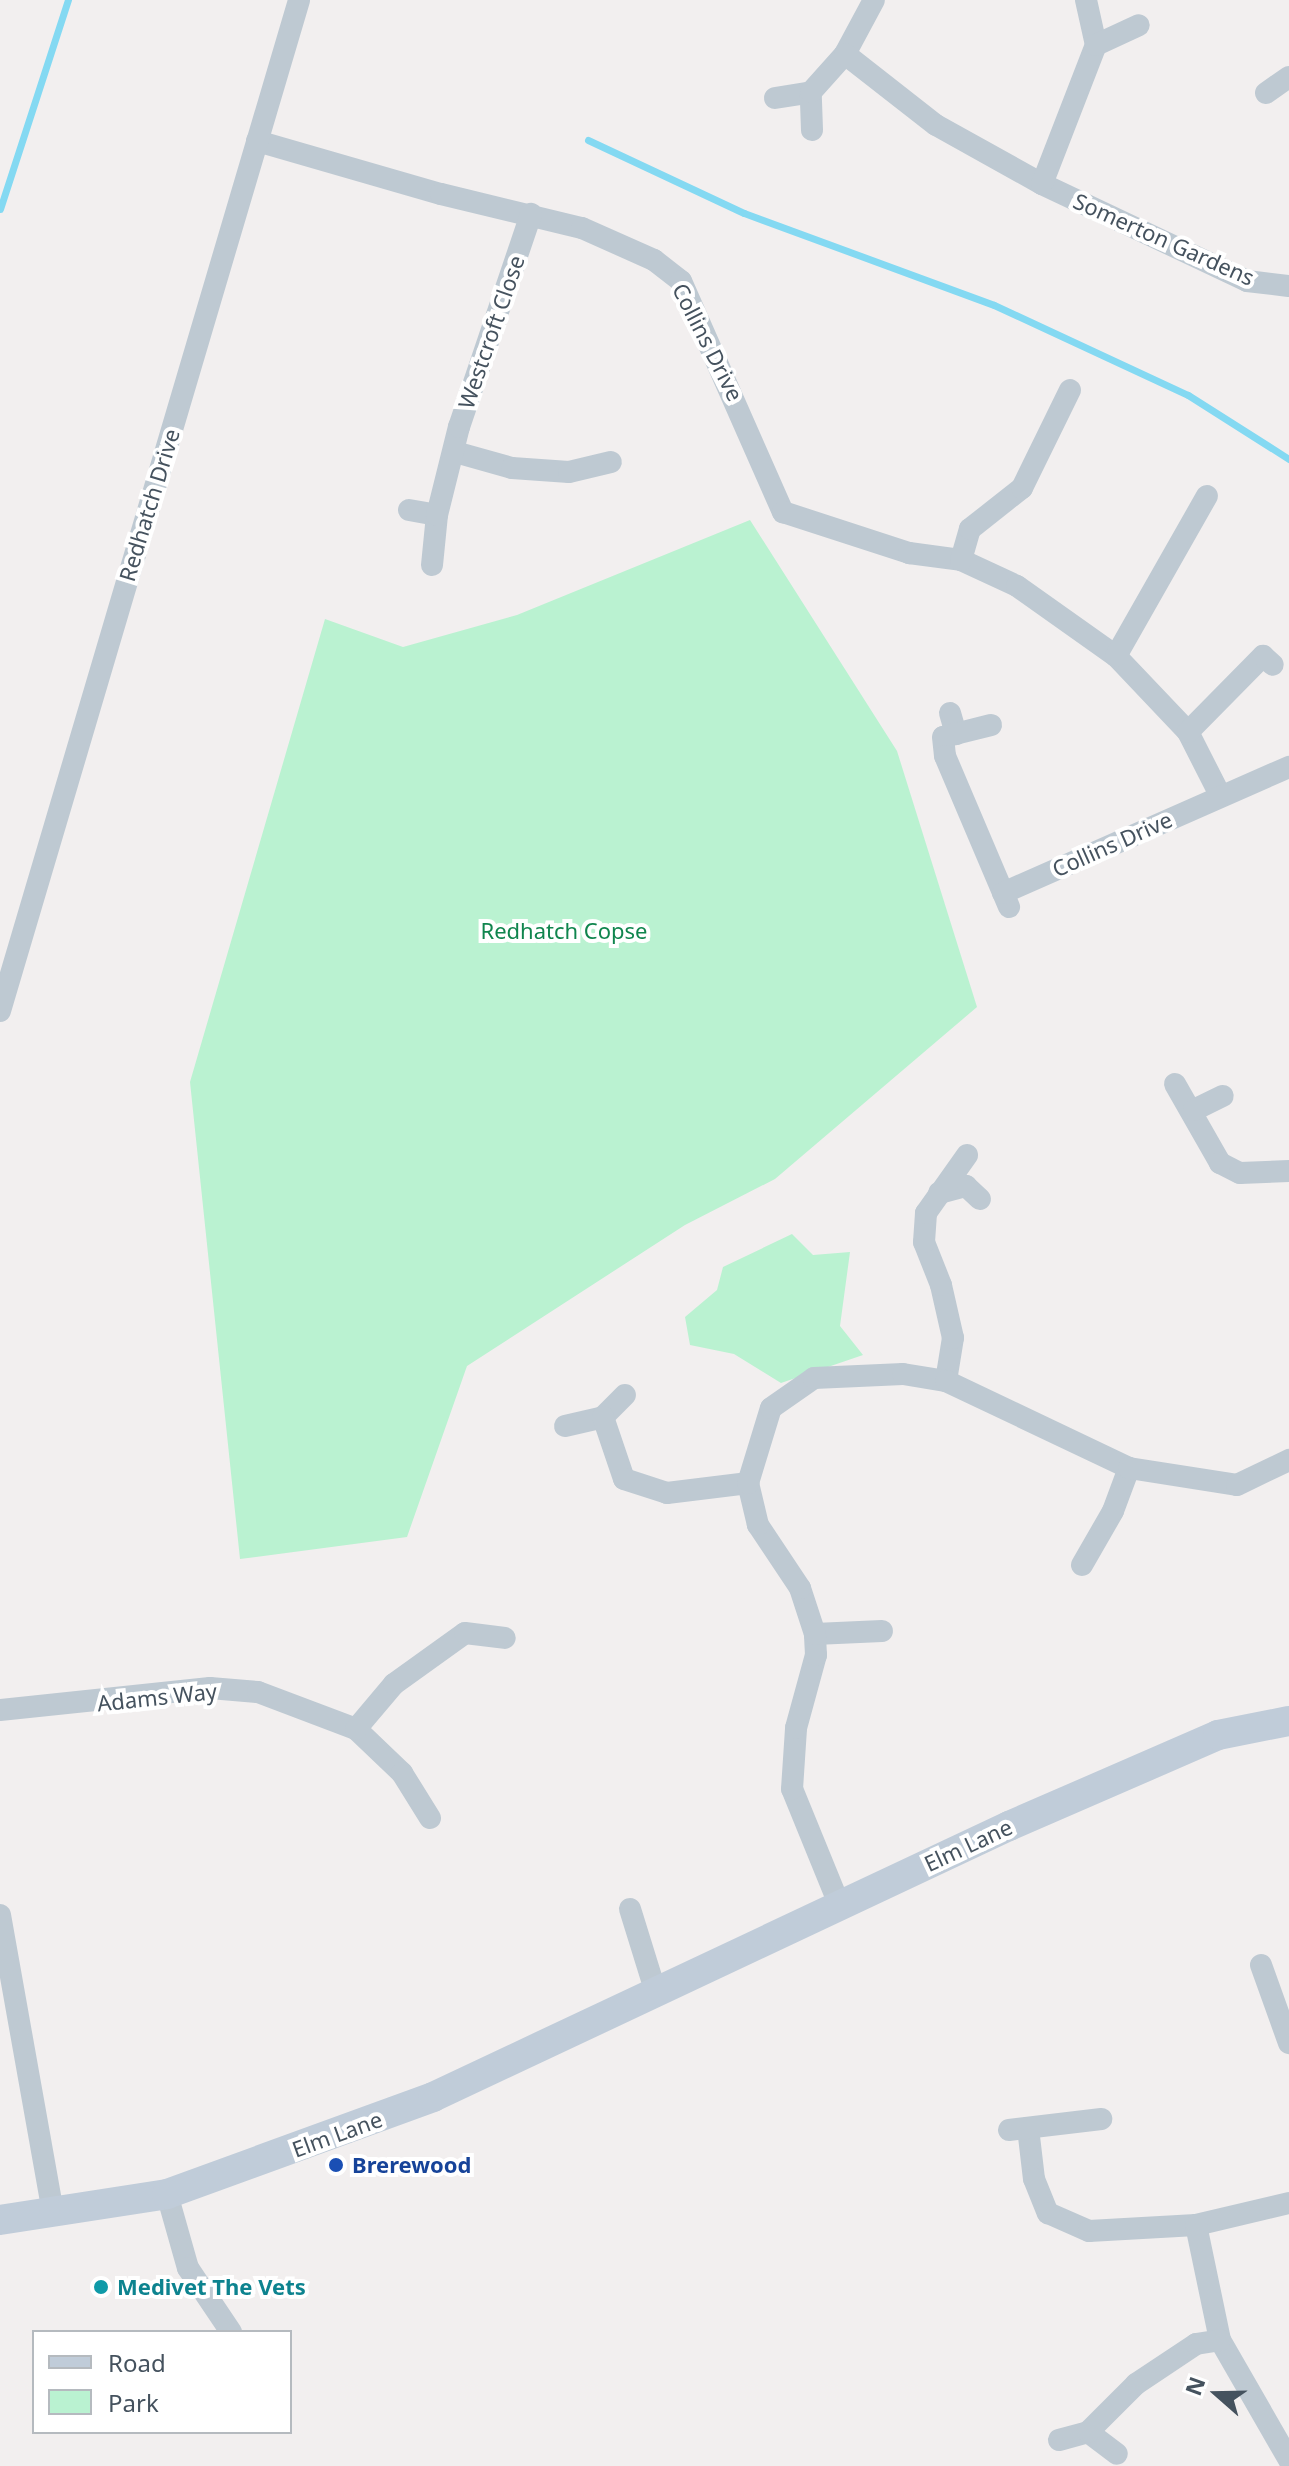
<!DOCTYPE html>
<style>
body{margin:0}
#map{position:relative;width:1289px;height:2466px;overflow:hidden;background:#f2efef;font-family:"Noto Sans",sans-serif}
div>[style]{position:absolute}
.green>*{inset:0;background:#baf2d1}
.stream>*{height:7px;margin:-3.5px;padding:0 3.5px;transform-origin:3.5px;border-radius:3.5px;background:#84d9f2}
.street>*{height:22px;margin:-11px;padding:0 11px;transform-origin:11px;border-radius:11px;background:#bec9d2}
.secondary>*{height:30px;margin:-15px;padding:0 15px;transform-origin:15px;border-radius:15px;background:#c0ccd9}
.dots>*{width:22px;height:22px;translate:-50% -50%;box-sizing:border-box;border:4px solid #fff;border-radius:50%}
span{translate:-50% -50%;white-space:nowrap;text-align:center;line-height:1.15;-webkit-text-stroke:8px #fff;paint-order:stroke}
.street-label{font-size:22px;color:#45525e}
.park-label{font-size:22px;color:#10854e}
.transit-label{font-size:22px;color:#164399;font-weight:700}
.left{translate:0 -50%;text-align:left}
.culture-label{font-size:22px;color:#0d838f;font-weight:700}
.legend{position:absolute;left:32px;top:2330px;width:260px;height:104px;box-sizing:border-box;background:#fff;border:2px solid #b5babf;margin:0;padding:10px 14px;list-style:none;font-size:24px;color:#45525e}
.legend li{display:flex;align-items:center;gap:16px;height:40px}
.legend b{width:40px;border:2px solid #b5babf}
.north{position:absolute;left:1177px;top:2354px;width:80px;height:80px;-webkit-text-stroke:6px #fff;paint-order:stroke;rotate:290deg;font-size:22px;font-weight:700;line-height:32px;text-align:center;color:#45525e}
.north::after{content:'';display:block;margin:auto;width:28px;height:36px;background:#45525e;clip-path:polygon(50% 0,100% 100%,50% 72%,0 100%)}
</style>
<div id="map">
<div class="green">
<i style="clip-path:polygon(750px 520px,897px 751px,977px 1007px,775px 1179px,685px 1225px,467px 1366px,407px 1537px,240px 1559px,190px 1082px,325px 619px,403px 647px,517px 615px)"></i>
<i style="clip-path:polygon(792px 1234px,813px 1255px,850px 1252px,840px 1326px,863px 1355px,781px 1383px,734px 1354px,690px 1345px,685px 1317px,717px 1290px,723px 1267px)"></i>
</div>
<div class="stream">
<i style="left:588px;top:140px;width:172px;rotate:25.1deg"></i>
<i style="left:744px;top:213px;width:266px;rotate:20.2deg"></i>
<i style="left:994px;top:305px;width:214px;rotate:24.9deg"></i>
<i style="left:1188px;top:395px;width:120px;rotate:32.4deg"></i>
<i style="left:0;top:209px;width:220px;rotate:-72deg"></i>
</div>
<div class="street">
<i style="left:1086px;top:0;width:46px;rotate:77.5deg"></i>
<i style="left:845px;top:54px;width:61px;rotate:-61.8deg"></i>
<i style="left:1266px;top:93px;width:28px;rotate:-35deg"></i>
<i style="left:775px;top:98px;width:36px;rotate:-9deg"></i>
<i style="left:812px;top:130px;width:38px;rotate:-92deg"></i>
<i style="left:811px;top:92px;width:51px;rotate:-48.2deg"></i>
<i style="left:845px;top:54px;width:115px;rotate:38deg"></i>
<i style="left:936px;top:125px;width:121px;rotate:29.1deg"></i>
<i style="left:1042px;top:184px;width:227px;rotate:25.3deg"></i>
<i style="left:1247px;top:281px;width:42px;rotate:6.8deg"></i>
<i style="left:257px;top:141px;width:191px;rotate:16.1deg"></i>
<i style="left:441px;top:194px;width:145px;rotate:13.6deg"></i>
<i style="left:582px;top:228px;width:79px;rotate:24deg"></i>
<i style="left:654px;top:260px;width:34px;rotate:38deg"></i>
<i style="left:681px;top:281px;width:253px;rotate:66.2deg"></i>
<i style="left:783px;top:512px;width:133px;rotate:18deg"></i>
<i style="left:909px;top:553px;width:52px;rotate:7.7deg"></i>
<i style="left:961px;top:560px;width:62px;rotate:24.9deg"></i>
<i style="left:1017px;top:586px;width:121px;rotate:35.3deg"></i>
<i style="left:1116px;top:656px;width:105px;rotate:46.5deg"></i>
<i style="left:1188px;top:732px;width:71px;rotate:63.1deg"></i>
<i style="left:1042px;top:184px;width:149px;rotate:-68.8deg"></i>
<i style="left:1096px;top:45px;width:47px;rotate:-24.9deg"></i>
<i style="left:455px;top:452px;width:59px;rotate:15.7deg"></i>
<i style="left:512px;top:468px;width:57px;rotate:4deg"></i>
<i style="left:569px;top:472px;width:43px;rotate:-13.4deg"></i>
<i style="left:409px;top:510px;width:28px;rotate:10deg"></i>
<i style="left:961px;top:560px;width:32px;rotate:-74deg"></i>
<i style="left:970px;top:529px;width:66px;rotate:-38.3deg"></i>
<i style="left:1022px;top:488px;width:109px;rotate:-63.9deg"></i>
<i style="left:432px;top:565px;width:50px;rotate:-84.3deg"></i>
<i style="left:437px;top:515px;width:91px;rotate:-76deg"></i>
<i style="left:459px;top:427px;width:225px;rotate:-71.3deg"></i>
<i style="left:1116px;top:656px;width:184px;rotate:-60.4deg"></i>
<i style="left:950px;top:713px;width:22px;rotate:74deg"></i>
<i style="left:991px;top:725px;width:49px;rotate:166deg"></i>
<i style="left:943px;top:737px;width:19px;rotate:84deg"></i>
<i style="left:945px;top:756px;width:164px;rotate:67deg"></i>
<i style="left:1188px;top:732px;width:107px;rotate:-45.4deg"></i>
<i style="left:1263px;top:656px;width:13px;rotate:42deg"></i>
<i style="left:1003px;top:893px;width:313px;rotate:-23.8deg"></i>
<i style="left:0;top:1011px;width:1054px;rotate:-73.52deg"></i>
<i style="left:1175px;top:1084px;width:91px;rotate:60.3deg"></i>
<i style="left:1220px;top:1163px;width:22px;rotate:27deg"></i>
<i style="left:1240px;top:1173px;width:49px;rotate:-2.3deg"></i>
<i style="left:1194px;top:1110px;width:32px;rotate:-26deg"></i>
<i style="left:939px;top:1193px;width:28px;rotate:-15deg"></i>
<i style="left:966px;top:1186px;width:19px;rotate:43deg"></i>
<i style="left:946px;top:1381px;width:44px;rotate:-80.8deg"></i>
<i style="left:953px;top:1338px;width:54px;rotate:-102.8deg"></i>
<i style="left:941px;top:1285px;width:46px;rotate:-111.6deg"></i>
<i style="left:924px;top:1242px;width:29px;rotate:-86deg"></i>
<i style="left:926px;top:1213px;width:71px;rotate:-54.7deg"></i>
<i style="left:603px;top:1417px;width:31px;rotate:-45deg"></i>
<i style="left:565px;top:1426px;width:39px;rotate:-13deg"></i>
<i style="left:603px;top:1417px;width:65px;rotate:71.3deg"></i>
<i style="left:624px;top:1479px;width:45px;rotate:18deg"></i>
<i style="left:667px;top:1493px;width:82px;rotate:-7deg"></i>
<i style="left:1082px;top:1565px;width:62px;rotate:-60.1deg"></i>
<i style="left:1113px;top:1511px;width:46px;rotate:-69.6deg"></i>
<i style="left:815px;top:1634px;width:67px;rotate:-2.6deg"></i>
<i style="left:0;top:1710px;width:211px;rotate:-6deg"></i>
<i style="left:210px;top:1688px;width:48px;rotate:4.8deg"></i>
<i style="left:258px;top:1692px;width:105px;rotate:20.7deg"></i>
<i style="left:356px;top:1729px;width:64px;rotate:43.7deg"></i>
<i style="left:402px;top:1773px;width:53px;rotate:58.1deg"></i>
<i style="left:356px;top:1729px;width:59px;rotate:-49.8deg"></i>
<i style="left:394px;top:1684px;width:87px;rotate:-35.7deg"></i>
<i style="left:465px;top:1633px;width:40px;rotate:7.1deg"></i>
<i style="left:839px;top:1904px;width:124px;rotate:-112.2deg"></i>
<i style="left:792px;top:1789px;width:61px;rotate:-86.2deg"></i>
<i style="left:796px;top:1728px;width:76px;rotate:-74.7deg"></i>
<i style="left:816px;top:1655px;width:21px;rotate:-93deg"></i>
<i style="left:815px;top:1634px;width:48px;rotate:-108.1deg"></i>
<i style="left:800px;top:1588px;width:76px;rotate:-123.7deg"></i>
<i style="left:758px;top:1525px;width:43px;rotate:-103.4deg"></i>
<i style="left:748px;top:1483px;width:78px;rotate:-73deg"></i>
<i style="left:771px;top:1408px;width:52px;rotate:-34.9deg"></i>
<i style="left:814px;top:1378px;width:89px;rotate:-2.6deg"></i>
<i style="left:903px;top:1374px;width:44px;rotate:9.2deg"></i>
<i style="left:946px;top:1381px;width:203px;rotate:25.4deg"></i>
<i style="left:1129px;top:1468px;width:109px;rotate:8.9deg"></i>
<i style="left:1237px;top:1485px;width:58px;rotate:-25.7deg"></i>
<i style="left:630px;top:1909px;width:88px;rotate:72.8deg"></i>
<i style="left:0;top:1915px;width:304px;rotate:79.9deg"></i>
<i style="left:1261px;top:1965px;width:83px;rotate:70.3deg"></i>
<i style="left:1028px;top:2128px;width:51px;rotate:83.3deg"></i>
<i style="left:1034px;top:2179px;width:37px;rotate:68deg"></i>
<i style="left:1048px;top:2213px;width:45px;rotate:23.7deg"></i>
<i style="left:1089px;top:2231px;width:107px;rotate:-3.2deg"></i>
<i style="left:1196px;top:2225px;width:96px;rotate:-13.3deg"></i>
<i style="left:1009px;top:2130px;width:93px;rotate:-6.8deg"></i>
<i style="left:167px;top:2194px;width:77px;rotate:74.2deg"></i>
<i style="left:188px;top:2268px;width:77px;rotate:56.1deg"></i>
<i style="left:1196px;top:2225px;width:117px;rotate:78.2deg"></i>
<i style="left:1220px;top:2340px;width:138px;rotate:60.1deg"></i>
<i style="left:1088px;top:2432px;width:36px;rotate:37deg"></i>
<i style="left:1059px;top:2440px;width:30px;rotate:-15deg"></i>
<i style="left:1088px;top:2432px;width:68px;rotate:-45deg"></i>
<i style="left:1136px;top:2384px;width:72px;rotate:-33.7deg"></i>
<i style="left:1196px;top:2344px;width:24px;rotate:-9deg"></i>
</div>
<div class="secondary">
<i style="left:0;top:2220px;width:169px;rotate:-8.8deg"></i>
<i style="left:167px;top:2194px;width:283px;rotate:-20deg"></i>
<i style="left:433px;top:2097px;width:637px;rotate:-25.2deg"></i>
<i style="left:1009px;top:1826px;width:228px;rotate:-23.5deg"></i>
<i style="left:1218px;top:1735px;width:72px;rotate:-11.2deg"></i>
</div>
<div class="dots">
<i style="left:336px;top:2165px;background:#1a4fb4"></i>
<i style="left:101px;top:2287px;background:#0f9aa8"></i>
</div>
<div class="street-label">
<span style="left:1164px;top:239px;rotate:24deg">Somerton Gardens</span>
<span style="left:491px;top:332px;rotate:-71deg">Westcroft Close</span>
<span style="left:708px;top:342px;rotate:63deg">Collins Drive</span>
<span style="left:149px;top:505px;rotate:-73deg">Redhatch Drive</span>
<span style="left:1112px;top:844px;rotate:-24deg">Collins Drive</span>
<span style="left:157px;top:1697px;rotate:-6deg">Adams Way</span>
<span style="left:968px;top:1845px;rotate:-25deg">Elm Lane</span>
<span style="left:337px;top:2134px;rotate:-20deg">Elm Lane</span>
</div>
<div class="park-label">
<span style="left:564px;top:931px">Redhatch Copse</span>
</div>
<div class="transit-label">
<span class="left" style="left:352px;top:2165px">Brerewood</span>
</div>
<div class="culture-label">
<span class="left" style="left:117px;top:2287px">Medivet The Vets</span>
</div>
<ul class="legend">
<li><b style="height:10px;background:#c0ccd9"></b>Road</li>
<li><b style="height:22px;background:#baf2d1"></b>Park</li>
</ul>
<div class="north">N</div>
</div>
